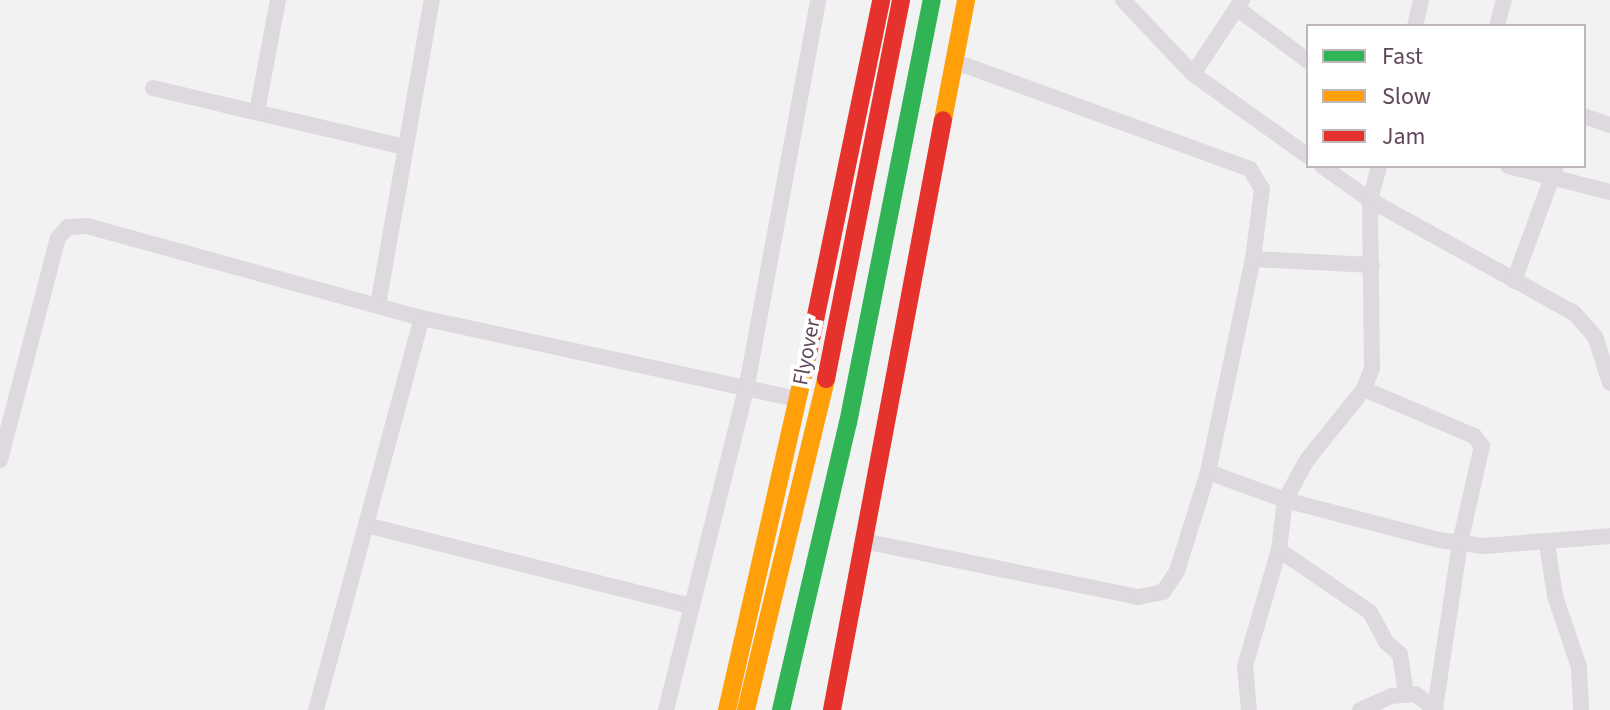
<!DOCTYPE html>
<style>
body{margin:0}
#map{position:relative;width:1610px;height:710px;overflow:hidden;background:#f2f2f2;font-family:"Source Sans 3",sans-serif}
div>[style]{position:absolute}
.street>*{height:16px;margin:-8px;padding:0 8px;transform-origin:8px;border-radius:8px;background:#ded9de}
.fast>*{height:18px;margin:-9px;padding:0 9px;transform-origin:9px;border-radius:9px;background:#30b455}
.slow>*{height:18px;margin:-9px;padding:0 9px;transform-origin:9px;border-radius:9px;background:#ff9f0a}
.jam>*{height:18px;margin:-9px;padding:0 9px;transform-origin:9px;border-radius:9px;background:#e5322d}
span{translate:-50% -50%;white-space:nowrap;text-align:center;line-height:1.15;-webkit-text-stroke:8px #fff;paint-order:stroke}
.street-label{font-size:22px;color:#60475a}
.legend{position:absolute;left:1306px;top:24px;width:280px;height:144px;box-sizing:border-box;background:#fff;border:2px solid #bfb5bd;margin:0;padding:10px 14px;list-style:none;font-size:24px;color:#60475a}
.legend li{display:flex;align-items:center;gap:16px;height:40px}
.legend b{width:40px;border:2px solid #bfb5bd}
</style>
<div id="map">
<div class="street">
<i style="left:1123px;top:0;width:102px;rotate:46.6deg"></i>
<i style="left:1193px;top:74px;width:141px;rotate:35.5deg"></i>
<i style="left:1238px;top:9px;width:87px;rotate:36.6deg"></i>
<i style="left:1498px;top:22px;width:23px;rotate:-75deg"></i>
<i style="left:1415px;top:26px;width:27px;rotate:-77deg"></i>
<i style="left:1193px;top:74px;width:89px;rotate:-56.5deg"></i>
<i style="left:153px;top:88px;width:259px;rotate:13.2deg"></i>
<i style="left:257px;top:112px;width:114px;rotate:-79.4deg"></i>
<i style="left:1584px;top:116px;width:28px;rotate:19deg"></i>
<i style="left:1322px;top:166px;width:59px;rotate:35.3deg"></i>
<i style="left:1370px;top:200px;width:233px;rotate:29deg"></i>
<i style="left:1574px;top:313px;width:31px;rotate:48deg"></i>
<i style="left:1595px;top:336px;width:49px;rotate:72.3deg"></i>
<i style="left:1508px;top:166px;width:105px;rotate:14.3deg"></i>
<i style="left:1253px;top:259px;width:119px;rotate:2.9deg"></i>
<i style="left:1514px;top:281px;width:122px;rotate:-69.9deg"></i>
<i style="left:378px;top:305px;width:310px;rotate:-80deg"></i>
<i style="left:1364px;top:389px;width:120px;rotate:23.1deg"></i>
<i style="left:1474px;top:436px;width:13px;rotate:51deg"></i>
<i style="left:1482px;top:446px;width:99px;rotate:102.8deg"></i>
<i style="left:1460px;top:543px;width:168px;rotate:98.6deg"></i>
<i style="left:0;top:460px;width:229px;rotate:-75.4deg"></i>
<i style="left:58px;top:238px;width:15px;rotate:-48deg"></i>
<i style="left:68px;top:227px;width:19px;rotate:-3deg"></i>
<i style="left:87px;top:226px;width:347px;rotate:15.4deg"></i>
<i style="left:422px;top:318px;width:385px;rotate:12.2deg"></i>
<i style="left:1208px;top:472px;width:82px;rotate:20deg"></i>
<i style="left:1285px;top:500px;width:159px;rotate:14.6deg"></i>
<i style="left:1439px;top:540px;width:45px;rotate:7.6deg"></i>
<i style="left:1484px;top:546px;width:126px;rotate:-4.5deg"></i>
<i style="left:366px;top:525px;width:336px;rotate:14deg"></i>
<i style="left:868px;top:542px;width:276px;rotate:11.5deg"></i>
<i style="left:1138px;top:597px;width:25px;rotate:-11deg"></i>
<i style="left:1163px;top:592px;width:25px;rotate:-56deg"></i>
<i style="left:1177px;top:571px;width:104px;rotate:-72.6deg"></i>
<i style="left:1208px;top:472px;width:218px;rotate:-78.1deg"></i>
<i style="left:1253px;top:259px;width:71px;rotate:-82.7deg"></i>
<i style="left:1262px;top:189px;width:23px;rotate:-121deg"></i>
<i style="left:1250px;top:169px;width:316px;rotate:-160deg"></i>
<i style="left:1547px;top:543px;width:54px;rotate:81.4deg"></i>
<i style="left:1555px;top:596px;width:75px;rotate:71.3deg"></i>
<i style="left:1579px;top:667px;width:43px;rotate:87.3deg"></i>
<i style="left:1279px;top:550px;width:110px;rotate:34.3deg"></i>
<i style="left:1370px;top:612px;width:34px;rotate:62deg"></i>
<i style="left:1386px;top:642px;width:18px;rotate:41deg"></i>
<i style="left:1400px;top:654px;width:40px;rotate:81.5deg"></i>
<i style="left:316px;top:710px;width:406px;rotate:-74.9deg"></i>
<i style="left:666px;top:710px;width:330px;rotate:-76deg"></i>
<i style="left:746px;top:390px;width:397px;rotate:-79.5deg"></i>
<i style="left:1249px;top:710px;width:44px;rotate:-95.2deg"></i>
<i style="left:1245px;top:666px;width:121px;rotate:-73.7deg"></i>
<i style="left:1279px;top:550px;width:50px;rotate:-83.2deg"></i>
<i style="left:1285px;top:500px;width:46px;rotate:-61.2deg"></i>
<i style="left:1307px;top:460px;width:91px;rotate:-51.2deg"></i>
<i style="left:1364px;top:389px;width:22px;rotate:-69deg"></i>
<i style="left:1372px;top:368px;width:168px;rotate:-90.7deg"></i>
<i style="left:1370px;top:200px;width:35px;rotate:-75deg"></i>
<i style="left:1360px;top:710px;width:35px;rotate:-24deg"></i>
<i style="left:1392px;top:696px;width:23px;rotate:-5deg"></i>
<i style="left:1415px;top:694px;width:26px;rotate:37deg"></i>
</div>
<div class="fast">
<i style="left:781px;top:710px;width:295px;rotate:-76.9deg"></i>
<i style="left:848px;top:423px;width:431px;rotate:-78.8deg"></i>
</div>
<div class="slow">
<i style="left:943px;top:120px;width:122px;rotate:-79.1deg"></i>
<i style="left:727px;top:710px;width:365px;rotate:-77.2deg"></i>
<i style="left:746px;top:710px;width:341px;rotate:-76.4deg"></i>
</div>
<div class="jam">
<i style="left:808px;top:354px;width:361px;rotate:-78.3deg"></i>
<i style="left:826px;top:379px;width:386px;rotate:-78.8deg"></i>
<i style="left:832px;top:710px;width:600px;rotate:-79.35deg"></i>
</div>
<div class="street-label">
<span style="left:807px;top:352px;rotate:-79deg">Flyover</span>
</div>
<ul class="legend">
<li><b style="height:10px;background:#30b455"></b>Fast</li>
<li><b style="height:10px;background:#ff9f0a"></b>Slow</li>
<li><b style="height:10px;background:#e5322d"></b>Jam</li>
</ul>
</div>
